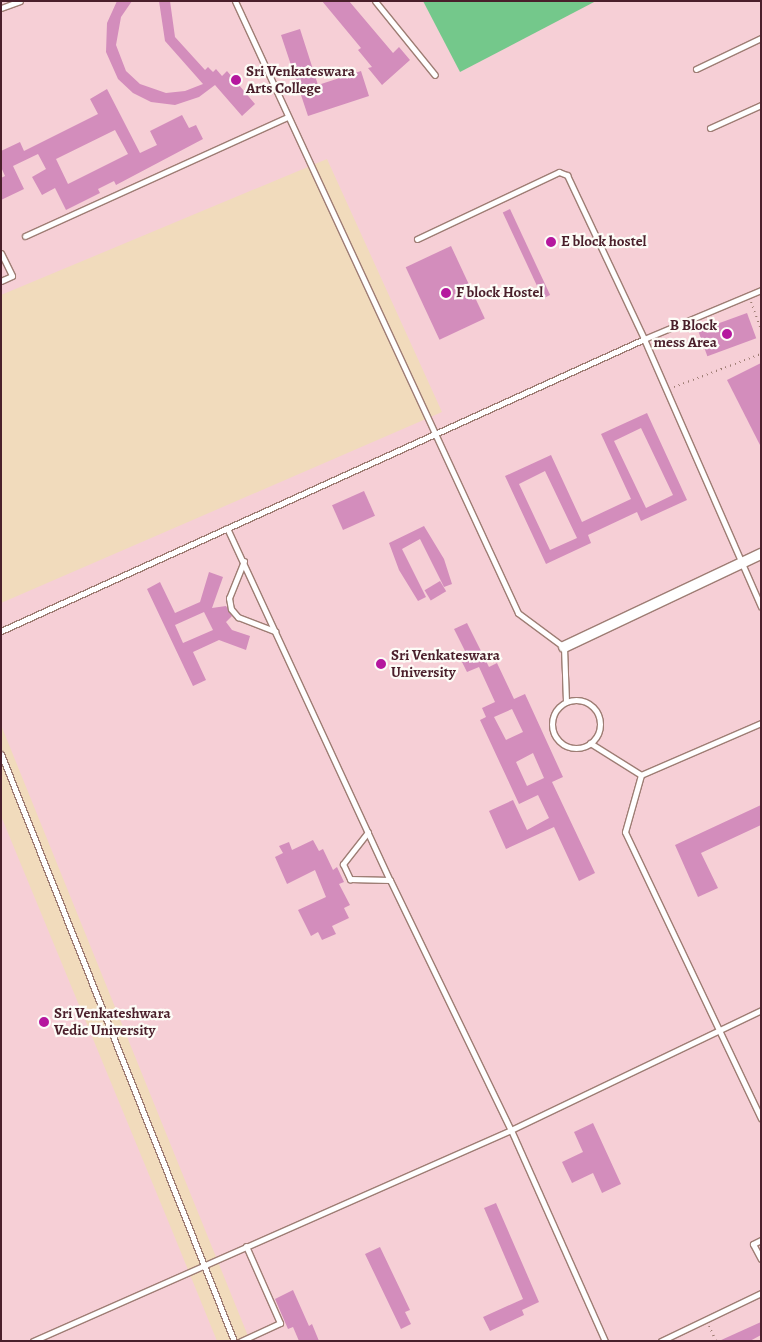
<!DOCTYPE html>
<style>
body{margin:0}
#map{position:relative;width:762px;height:1342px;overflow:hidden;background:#f1dbbc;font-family:Alegreya,serif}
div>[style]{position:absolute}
.built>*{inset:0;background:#f6cfd6}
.green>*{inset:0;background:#74c88b}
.building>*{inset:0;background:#d38dbc;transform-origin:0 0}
.path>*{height:2px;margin-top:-1px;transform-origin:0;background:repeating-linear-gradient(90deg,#9e7d74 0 1px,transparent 0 5px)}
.roads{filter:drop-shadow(1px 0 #9e7d74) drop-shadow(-1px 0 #9e7d74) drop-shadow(0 1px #9e7d74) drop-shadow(0 -1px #9e7d74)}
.lane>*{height:5px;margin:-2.5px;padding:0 2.5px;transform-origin:2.5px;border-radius:2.5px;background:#fff}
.lane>.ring{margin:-2.5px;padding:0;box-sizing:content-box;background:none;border:5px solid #fff;border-radius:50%}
.street>*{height:10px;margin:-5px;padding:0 5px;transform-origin:5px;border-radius:5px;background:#fff}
.dots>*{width:14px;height:14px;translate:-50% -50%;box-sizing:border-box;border:2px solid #fdfcf7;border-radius:50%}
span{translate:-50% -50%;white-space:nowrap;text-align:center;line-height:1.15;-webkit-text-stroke:4.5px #fdfcf7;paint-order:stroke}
.poi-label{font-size:15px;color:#4a1f2b;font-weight:700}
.left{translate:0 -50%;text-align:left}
.right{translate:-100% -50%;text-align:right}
.frame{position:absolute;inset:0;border:2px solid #4a1f2b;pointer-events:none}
</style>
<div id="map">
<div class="built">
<i style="clip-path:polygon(1px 1px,761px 1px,761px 1341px,250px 1341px,1px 725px,1px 603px,442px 412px,327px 159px,1px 295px)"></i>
<i style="clip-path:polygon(1px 816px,171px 1228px,217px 1341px,1px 1341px)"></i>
</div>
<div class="green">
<i style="clip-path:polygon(423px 1px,596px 1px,460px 72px)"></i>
</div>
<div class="building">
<i style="clip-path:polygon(117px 1px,132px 1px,121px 17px,116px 45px,126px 71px,140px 84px,166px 93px,185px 91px,203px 84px,165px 41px,159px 1px,170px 1px,175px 37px,205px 70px,208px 67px,213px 72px,216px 69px,222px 76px,227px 71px,255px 104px,242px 116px,215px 85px,199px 97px,175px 105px,151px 102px,133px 93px,118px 79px,106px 52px,107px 23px)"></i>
<i style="clip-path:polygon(322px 1px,349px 1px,393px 53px,399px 47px,410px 60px,382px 85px,368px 68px,372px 67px,358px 50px,361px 48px)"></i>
<i style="clip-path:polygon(300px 29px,318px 85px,361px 71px,369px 96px,308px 116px,281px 35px)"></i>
<i style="clip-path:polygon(evenodd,107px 89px,140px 153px,157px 145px,150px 131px,182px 115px,189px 128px,196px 125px,203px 139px,116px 185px,114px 181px,98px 189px,100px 193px,66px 210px,55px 188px,42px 195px,32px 177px,46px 169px,38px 154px,13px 166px,24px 189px,1px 200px,1px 178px,5px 176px,1px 167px,1px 151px,20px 142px,24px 151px,98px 114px,90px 99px,107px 89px,115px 130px,128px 154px,68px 184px,56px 159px,115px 130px)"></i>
<i style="left:510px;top:209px;width:95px;height:8px;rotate:65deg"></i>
<i style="left:451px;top:246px;width:80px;height:50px;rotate:65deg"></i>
<i style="left:747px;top:313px;width:27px;height:52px;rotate:70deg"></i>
<i style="clip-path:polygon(761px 363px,761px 447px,727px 380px)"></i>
<i style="clip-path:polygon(evenodd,647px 413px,687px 500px,641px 521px,637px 512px,588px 535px,591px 543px,546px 564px,505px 476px,551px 455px,582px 522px,631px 499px,601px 434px,647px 413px,641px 428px,673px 495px,646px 508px,614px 441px,641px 428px,647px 413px,545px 471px,577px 538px,550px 550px,519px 484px,545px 471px)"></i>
<i style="left:364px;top:491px;width:27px;height:35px;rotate:66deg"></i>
<i style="clip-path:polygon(424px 526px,444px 559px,452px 584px,444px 587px,420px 539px,402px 549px,426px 597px,418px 601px,399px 570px,389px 543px)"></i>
<i style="clip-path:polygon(evenodd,209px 572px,223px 577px,212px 608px,226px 606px,232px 616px,226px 622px,232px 630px,250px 636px,246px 650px,219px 640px,193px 652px,206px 680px,193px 686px,147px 589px,160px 582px,175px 613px,200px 602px,209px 572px,204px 612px,213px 630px,183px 643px,175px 625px,204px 612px)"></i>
<i style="left:440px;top:581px;width:12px;height:18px;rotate:59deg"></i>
<i style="clip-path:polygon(evenodd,467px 623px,489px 667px,497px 663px,514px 699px,525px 694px,563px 777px,552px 782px,595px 873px,579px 881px,554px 827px,506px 849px,489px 811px,513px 800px,527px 830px,549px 818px,538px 795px,519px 804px,480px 720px,486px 717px,482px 708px,495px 702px,479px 667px,467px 672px,460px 658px,467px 655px,454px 629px,467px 623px,512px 709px,523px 732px,506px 740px,494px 717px,512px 709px,467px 623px,533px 753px,544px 778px,527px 786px,516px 762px,533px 753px)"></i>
<i style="clip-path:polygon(761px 805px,761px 825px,701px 853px,718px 888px,698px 897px,675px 845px)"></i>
<i style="clip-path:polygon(313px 840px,319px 851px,323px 849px,333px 870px,337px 867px,344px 882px,339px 884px,350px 905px,344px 908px,349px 918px,332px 926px,336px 934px,322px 940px,318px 932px,311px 936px,298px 910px,326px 897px,315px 870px,287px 884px,275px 857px,283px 853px,279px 846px,289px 842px,292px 850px)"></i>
<i style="clip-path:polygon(593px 1123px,621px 1184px,602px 1193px,593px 1173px,572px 1183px,562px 1162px,583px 1152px,574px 1132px)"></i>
<i style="clip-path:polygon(496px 1203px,539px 1302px,522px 1310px,524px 1315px,490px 1331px,483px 1317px,523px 1299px,484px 1208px)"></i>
<i style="clip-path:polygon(380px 1247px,410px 1310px,405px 1312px,411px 1324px,401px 1329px,365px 1254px)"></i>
<i style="clip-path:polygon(293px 1290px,309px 1326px,312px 1324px,319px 1341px,299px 1341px,293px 1327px,288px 1329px,275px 1299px)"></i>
<i style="clip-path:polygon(761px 1322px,761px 1335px,750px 1341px,719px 1341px)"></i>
</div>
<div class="path">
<i style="left:751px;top:302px;width:30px;rotate:70deg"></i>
<i style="left:674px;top:387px;width:93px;rotate:-20.8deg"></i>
<i style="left:709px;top:1326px;width:17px;rotate:65deg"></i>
</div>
<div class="roads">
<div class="lane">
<i style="left:235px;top:1px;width:674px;rotate:65.18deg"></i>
<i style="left:518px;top:613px;width:57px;rotate:36.5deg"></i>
<i style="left:564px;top:647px;width:55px;rotate:87.9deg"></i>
<i style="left:375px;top:1px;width:95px;rotate:51deg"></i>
<i style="left:1px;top:8px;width:20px;rotate:-20deg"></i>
<i style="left:696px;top:69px;width:72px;rotate:-25.5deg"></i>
<i style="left:710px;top:128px;width:56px;rotate:-24.3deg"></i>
<i style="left:25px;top:236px;width:288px;rotate:-24.4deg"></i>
<i style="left:417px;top:239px;width:157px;rotate:-25.3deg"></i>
<i style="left:559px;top:172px;width:9px;rotate:21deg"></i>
<i style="left:567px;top:175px;width:181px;rotate:64.8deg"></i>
<i style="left:644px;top:339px;width:292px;rotate:66.4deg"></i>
<i style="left:1px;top:253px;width:25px;rotate:64deg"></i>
<i style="left:12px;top:276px;width:12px;rotate:156deg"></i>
<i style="left:227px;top:528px;width:388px;rotate:65.2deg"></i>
<i style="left:390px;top:880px;width:278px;rotate:64.2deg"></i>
<i style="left:511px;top:1130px;width:231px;rotate:66deg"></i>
<i style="left:244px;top:561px;width:40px;rotate:112deg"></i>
<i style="left:229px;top:598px;width:11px;rotate:80deg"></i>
<i style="left:231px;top:609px;width:11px;rotate:49deg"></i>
<i style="left:238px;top:617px;width:40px;rotate:21deg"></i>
<i style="left:1px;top:631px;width:706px;rotate:-24.42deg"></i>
<i style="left:644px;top:339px;width:127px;rotate:-22.7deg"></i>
<i class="ring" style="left:552px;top:700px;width:43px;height:43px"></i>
<i style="left:761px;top:723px;width:131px;rotate:156.6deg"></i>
<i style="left:641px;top:775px;width:59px;rotate:105.7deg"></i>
<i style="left:625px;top:832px;width:317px;rotate:64.6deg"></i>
<i style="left:590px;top:743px;width:60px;rotate:32.1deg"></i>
<i style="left:1px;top:754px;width:632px;rotate:68.35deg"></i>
<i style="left:368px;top:832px;width:41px;rotate:128deg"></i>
<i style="left:343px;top:864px;width:17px;rotate:65deg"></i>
<i style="left:350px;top:879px;width:40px;rotate:1.4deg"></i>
<i style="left:761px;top:1240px;width:9px;rotate:153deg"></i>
<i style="left:753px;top:1244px;width:17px;rotate:62deg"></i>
<i style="left:33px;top:1341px;width:522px;rotate:-23.82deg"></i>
<i style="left:511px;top:1130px;width:277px;rotate:-25.6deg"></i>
<i style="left:241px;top:1341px;width:43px;rotate:-24.8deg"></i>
<i style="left:280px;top:1323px;width:84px;rotate:-113.8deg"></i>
<i style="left:661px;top:1341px;width:111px;rotate:-25.6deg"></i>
</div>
<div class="street">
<i style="left:564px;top:647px;width:218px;rotate:-25.3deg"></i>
</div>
</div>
<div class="dots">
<i style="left:236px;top:80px;background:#b5179e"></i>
<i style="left:551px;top:242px;background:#b5179e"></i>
<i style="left:446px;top:293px;background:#b5179e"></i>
<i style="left:727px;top:334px;background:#b5179e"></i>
<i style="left:381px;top:664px;background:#b5179e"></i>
<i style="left:44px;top:1022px;background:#b5179e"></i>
</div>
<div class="poi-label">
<span class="left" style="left:246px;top:80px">Sri Venkateswara<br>Arts College</span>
<span class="left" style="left:561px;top:242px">E block hostel</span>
<span class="left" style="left:456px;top:293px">F block Hostel</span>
<span class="right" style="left:717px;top:334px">B Block<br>mess Area</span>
<span class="left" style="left:391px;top:664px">Sri Venkateswara<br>University</span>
<span class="left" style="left:54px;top:1022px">Sri Venkateshwara<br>Vedic University</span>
</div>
<div class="frame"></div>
</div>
